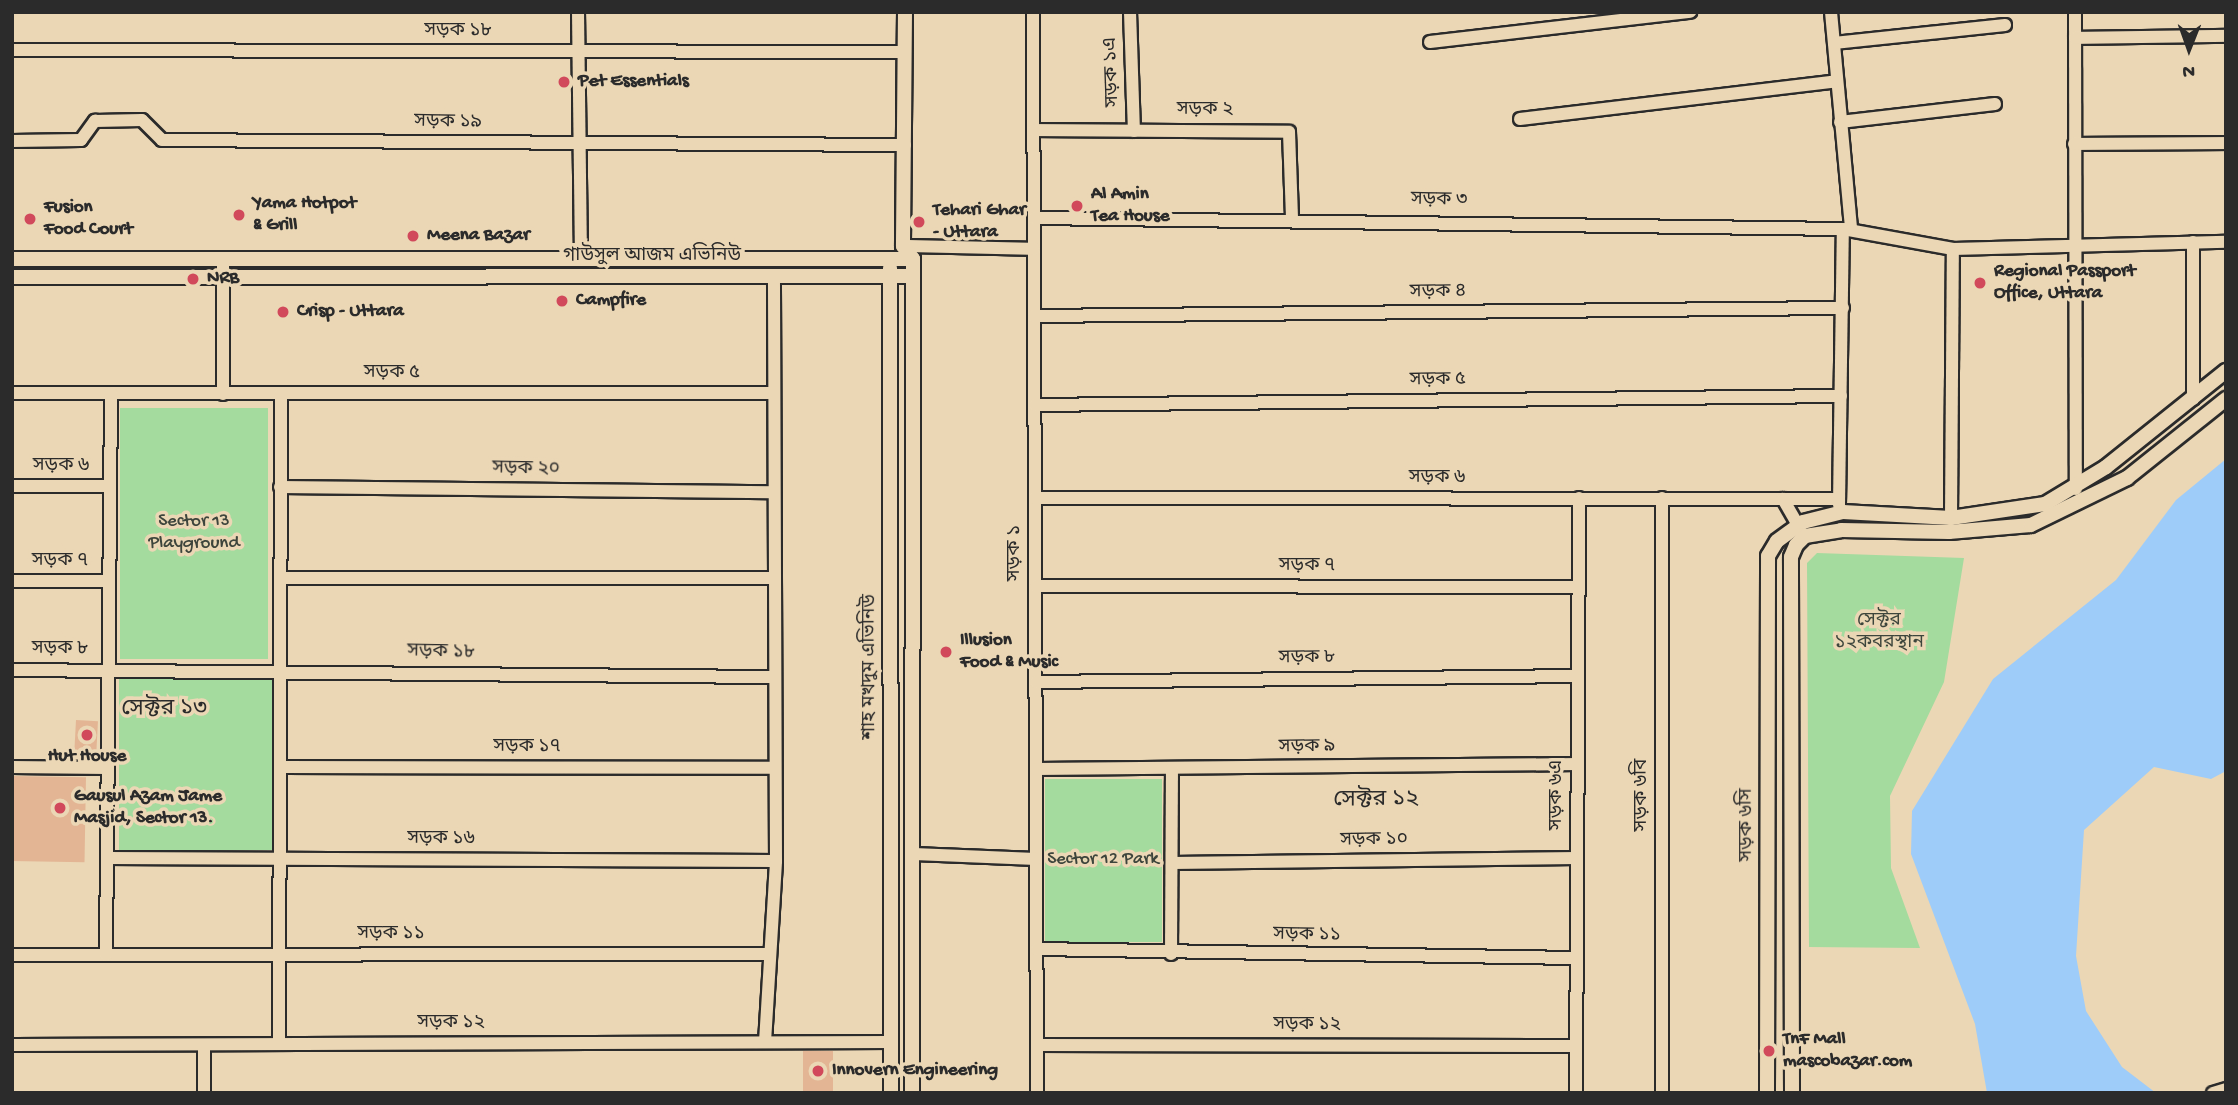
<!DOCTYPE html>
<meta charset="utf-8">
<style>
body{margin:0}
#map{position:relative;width:2238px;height:1105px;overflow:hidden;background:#ebd7b5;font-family:"Gochi Hand","Noto Sans Bengali",sans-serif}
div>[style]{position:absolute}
.green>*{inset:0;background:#a4db9e;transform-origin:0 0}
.water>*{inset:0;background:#9eccf9}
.building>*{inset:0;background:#e3b594;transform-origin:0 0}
.roads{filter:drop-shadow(2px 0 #2b2b2b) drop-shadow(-2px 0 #2b2b2b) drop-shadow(0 2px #2b2b2b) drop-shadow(0 -2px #2b2b2b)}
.minor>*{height:12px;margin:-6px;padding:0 6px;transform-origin:6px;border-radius:6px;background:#ebd7b5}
.tertiary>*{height:14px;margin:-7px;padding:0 7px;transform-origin:7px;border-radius:7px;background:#ebd7b5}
.dots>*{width:19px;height:19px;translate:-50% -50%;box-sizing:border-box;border:4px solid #ebd7b5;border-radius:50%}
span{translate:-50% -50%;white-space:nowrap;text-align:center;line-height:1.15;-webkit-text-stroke:7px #ebd7b5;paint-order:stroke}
.street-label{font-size:19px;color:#2b2b2b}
.poi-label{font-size:19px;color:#2b2b2b;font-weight:700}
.left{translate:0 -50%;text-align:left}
.park-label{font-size:19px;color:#3d453c}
.quarter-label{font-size:23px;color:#2b2b2b}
.frame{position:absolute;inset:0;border:14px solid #2b2b2b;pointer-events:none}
.north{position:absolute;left:2154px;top:14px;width:70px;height:70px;-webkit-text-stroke:5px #ebd7b5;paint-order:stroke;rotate:181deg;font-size:19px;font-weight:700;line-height:28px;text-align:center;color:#2b2b2b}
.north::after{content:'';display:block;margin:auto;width:24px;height:32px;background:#2b2b2b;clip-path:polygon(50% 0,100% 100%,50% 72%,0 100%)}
</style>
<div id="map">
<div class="green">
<i style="left:120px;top:408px;width:148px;height:251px"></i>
<i style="clip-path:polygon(1817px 553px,1964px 558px,1944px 682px,1890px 796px,1891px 868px,1920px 948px,1809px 947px,1807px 563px)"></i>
<i style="left:119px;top:678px;width:155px;height:172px"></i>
<i style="left:1045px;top:779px;width:117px;height:163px"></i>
</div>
<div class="water">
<i style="clip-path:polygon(2226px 459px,2226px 771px,2211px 779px,2154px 767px,2084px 830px,2076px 956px,2086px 1011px,2122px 1067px,2156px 1093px,1987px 1093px,1975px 1024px,1911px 854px,1912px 811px,1993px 679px,2116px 580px,2176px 500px)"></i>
</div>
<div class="building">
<i style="left:76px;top:720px;width:22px;height:30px;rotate:3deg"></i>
<i style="left:12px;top:776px;width:74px;height:85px;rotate:1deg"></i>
<i style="left:803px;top:1051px;width:30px;height:42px"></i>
</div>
<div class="roads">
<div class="minor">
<i style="left:578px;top:12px;width:246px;rotate:89.3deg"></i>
<i style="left:1033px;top:12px;width:1081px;rotate:89.79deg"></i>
<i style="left:1130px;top:12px;width:119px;rotate:88.1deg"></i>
<i style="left:1831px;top:12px;width:218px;rotate:84.7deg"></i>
<i style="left:2075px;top:12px;width:477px;rotate:89.9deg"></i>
<i style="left:2075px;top:38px;width:151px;rotate:-0.8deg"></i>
<i style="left:1430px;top:42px;width:262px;rotate:-6.6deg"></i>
<i style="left:1834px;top:43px;width:172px;rotate:-6deg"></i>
<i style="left:12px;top:50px;width:892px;rotate:0.13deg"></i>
<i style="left:1520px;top:119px;width:319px;rotate:-6.8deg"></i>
<i style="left:1840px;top:122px;width:156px;rotate:-6.6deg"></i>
<i style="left:1034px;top:130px;width:255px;rotate:0.4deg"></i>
<i style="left:1289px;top:132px;width:87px;rotate:88deg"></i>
<i style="left:12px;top:141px;width:69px;rotate:-0.8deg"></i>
<i style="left:81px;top:140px;width:24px;rotate:-54deg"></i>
<i style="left:95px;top:121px;width:47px;rotate:-1.2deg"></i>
<i style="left:142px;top:120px;width:28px;rotate:45deg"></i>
<i style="left:162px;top:140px;width:743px;rotate:0.39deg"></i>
<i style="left:2074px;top:144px;width:152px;rotate:-0.4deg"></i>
<i style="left:1034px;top:218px;width:809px;rotate:0.78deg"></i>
<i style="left:1843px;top:229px;width:112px;rotate:10.3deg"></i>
<i style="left:1953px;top:249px;width:273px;rotate:-1.5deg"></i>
<i style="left:903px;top:246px;width:131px;rotate:1.3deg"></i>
<i style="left:1034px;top:316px;width:809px;rotate:-0.57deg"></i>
<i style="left:12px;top:393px;width:760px"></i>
<i style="left:223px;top:394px;width:136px;rotate:-90deg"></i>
<i style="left:2193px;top:399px;width:157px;rotate:-90deg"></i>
<i style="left:1035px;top:405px;width:806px;rotate:-0.64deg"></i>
<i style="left:12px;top:486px;width:97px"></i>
<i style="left:280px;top:487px;width:492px;rotate:0.6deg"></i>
<i style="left:1035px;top:498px;width:804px;rotate:0.07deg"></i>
<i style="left:1662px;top:498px;width:595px;rotate:90deg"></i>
<i style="left:1783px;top:499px;width:30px;rotate:60deg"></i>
<i style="left:1839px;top:505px;width:276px;rotate:-89.2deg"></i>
<i style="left:1951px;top:518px;width:269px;rotate:-89.6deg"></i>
<i style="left:281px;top:578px;width:493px"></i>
<i style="left:12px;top:581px;width:97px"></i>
<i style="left:1036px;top:586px;width:543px;rotate:0.11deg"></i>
<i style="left:12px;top:670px;width:762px;rotate:0.53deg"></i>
<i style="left:1036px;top:682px;width:542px;rotate:-0.63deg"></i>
<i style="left:12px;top:767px;width:95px;rotate:0.6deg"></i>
<i style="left:282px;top:767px;width:490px;rotate:0.1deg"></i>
<i style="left:1036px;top:769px;width:542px;rotate:-0.53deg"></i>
<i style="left:914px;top:854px;width:122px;rotate:2.3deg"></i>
<i style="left:107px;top:858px;width:669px;rotate:0.26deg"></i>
<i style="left:1172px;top:863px;width:405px;rotate:-0.7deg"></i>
<i style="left:1037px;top:949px;width:539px;rotate:0.96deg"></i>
<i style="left:1171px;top:954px;width:185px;rotate:-89.7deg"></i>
<i style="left:12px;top:955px;width:758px;rotate:-0.08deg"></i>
<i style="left:106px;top:955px;width:562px;rotate:-89.49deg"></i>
<i style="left:765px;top:1042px;width:181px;rotate:-86.5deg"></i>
<i style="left:776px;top:861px;width:585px;rotate:-90.2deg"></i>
<i style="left:279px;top:1044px;width:651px;rotate:-89.82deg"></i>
<i style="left:12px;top:1045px;width:879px;rotate:-0.2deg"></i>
<i style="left:1037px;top:1045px;width:539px;rotate:0.11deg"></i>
<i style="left:204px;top:1093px;width:48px;rotate:-90deg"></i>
<i style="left:1576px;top:1093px;width:595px;rotate:-89.71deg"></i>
<i style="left:2213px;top:1093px;width:14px;rotate:-17deg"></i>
</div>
<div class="tertiary">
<i style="left:905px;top:12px;width:234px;rotate:90.5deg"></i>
<i style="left:903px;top:246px;width:16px;rotate:52deg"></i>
<i style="left:913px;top:259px;width:834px;rotate:90.07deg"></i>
<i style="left:12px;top:259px;width:901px"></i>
<i style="left:890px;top:268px;width:825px;rotate:89.93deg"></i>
<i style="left:12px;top:277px;width:901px;rotate:-0.06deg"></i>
<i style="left:1767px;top:1093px;width:537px;rotate:-89.89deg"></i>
<i style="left:1768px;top:556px;width:17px;rotate:-59deg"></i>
<i style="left:1777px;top:541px;width:32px;rotate:-36deg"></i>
<i style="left:1803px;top:522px;width:41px;rotate:-14deg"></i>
<i style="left:1843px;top:512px;width:108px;rotate:3.2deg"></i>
<i style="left:1951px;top:518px;width:95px;rotate:-8.5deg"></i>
<i style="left:2045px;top:504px;width:71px;rotate:-31.2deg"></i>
<i style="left:2106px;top:467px;width:154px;rotate:-38.7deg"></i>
<i style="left:1792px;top:1093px;width:536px;rotate:-90.11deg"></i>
<i style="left:1791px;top:557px;width:13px;rotate:-67deg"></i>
<i style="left:1796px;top:545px;width:13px;rotate:-45deg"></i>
<i style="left:1805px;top:536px;width:36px;rotate:-9deg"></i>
<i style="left:1841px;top:530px;width:108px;rotate:1.1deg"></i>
<i style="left:1949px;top:532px;width:82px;rotate:-4.9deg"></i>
<i style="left:2031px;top:525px;width:107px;rotate:-26.1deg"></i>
<i style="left:2127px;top:478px;width:127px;rotate:-38.6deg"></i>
</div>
</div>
<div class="dots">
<i style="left:564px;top:82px;background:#d1495b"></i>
<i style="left:1077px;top:206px;background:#d1495b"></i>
<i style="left:239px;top:215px;background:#d1495b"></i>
<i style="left:30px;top:219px;background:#d1495b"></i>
<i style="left:919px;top:222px;background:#d1495b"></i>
<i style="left:413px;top:236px;background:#d1495b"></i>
<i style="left:193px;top:279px;background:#d1495b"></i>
<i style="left:1980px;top:283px;background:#d1495b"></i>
<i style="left:562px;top:301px;background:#d1495b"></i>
<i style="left:283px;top:312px;background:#d1495b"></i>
<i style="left:946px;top:652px;background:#d1495b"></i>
<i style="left:87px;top:735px;background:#d1495b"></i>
<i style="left:60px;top:808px;background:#d1495b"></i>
<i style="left:1769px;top:1051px;background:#d1495b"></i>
<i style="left:818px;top:1071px;background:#d1495b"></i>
</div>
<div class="street-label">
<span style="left:458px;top:32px">সড়ক ১৮</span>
<span style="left:1113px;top:72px;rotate:-92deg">সড়ক ১এ</span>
<span style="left:1205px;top:111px">সড়ক ২</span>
<span style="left:448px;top:123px;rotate:1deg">সড়ক ১৯</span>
<span style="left:1439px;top:201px;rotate:1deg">সড়ক ৩</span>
<span style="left:652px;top:257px">গাউসুল আজম এভিনিউ</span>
<span style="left:1438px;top:293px;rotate:-1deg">সড়ক ৪</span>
<span style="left:392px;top:374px">সড়ক ৫</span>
<span style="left:1438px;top:381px;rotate:-1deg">সড়ক ৫</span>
<span style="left:61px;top:467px">সড়ক ৬</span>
<span style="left:526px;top:470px;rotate:1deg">সড়ক ২০</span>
<span style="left:1437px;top:479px">সড়ক ৬</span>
<span style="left:1016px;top:553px;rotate:-90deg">সড়ক ১</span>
<span style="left:60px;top:562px">সড়ক ৭</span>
<span style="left:1307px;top:567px">সড়ক ৭</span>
<span style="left:60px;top:650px">সড়ক ৮</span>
<span style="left:441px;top:653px;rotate:1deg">সড়ক ১৮</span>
<span style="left:1307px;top:659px;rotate:-1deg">সড়ক ৮</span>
<span style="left:871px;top:667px;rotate:-90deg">শাহ মখদুম এভিনিউ</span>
<span style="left:527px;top:748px">সড়ক ১৭</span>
<span style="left:1307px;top:748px;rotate:-1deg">সড়ক ৯</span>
<span style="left:1558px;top:795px;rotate:-90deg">সড়ক ৬এ</span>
<span style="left:1643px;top:795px;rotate:-90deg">সড়ক ৬বি</span>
<span style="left:1748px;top:825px;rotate:-90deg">সড়ক ৬সি</span>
<span style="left:441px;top:840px">সড়ক ১৬</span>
<span style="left:1374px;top:841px;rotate:-1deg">সড়ক ১০</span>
<span style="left:391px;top:935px">সড়ক ১১</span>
<span style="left:1307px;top:936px;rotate:1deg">সড়ক ১১</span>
<span style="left:451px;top:1024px">সড়ক ১২</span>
<span style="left:1307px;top:1026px">সড়ক ১২</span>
</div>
<div class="poi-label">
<span class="left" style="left:578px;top:82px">Pet Essentials</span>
<span class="left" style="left:1091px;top:206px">Al Amin<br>Tea House</span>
<span class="left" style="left:253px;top:215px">Yama Hotpot<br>&amp; Grill</span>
<span class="left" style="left:44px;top:219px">Fusion<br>Food Court</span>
<span class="left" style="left:933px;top:222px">Tehari Ghar<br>- Uttara</span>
<span class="left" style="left:427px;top:236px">Meena Bazar</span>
<span class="left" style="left:1994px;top:283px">Regional Passport<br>Office, Uttara</span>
<span class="left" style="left:207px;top:279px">NRB</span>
<span class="left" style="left:576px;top:301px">Campfire</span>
<span class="left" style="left:297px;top:312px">Crisp - Uttara</span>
<span class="left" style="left:960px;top:652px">Illusion<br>Food &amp; Music</span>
<span style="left:87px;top:757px">Hut House</span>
<span class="left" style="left:74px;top:808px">Gausul Azam Jame<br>Masjid, Sector 13.</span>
<span class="left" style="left:1783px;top:1051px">TnF Mall<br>mascobazar.com</span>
<span class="left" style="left:832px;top:1071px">Innovern Engineering</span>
</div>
<div class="park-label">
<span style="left:194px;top:533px">Sector 13<br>Playground</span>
<span style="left:1879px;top:633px">সেক্টর<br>১২কবরস্থান</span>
<span style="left:1103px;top:860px">Sector 12 Park</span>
</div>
<div class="quarter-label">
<span style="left:164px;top:710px">সেক্টর ১৩</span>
<span style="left:1376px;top:801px">সেক্টর ১২</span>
</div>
<div class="frame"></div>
<div class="north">N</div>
</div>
